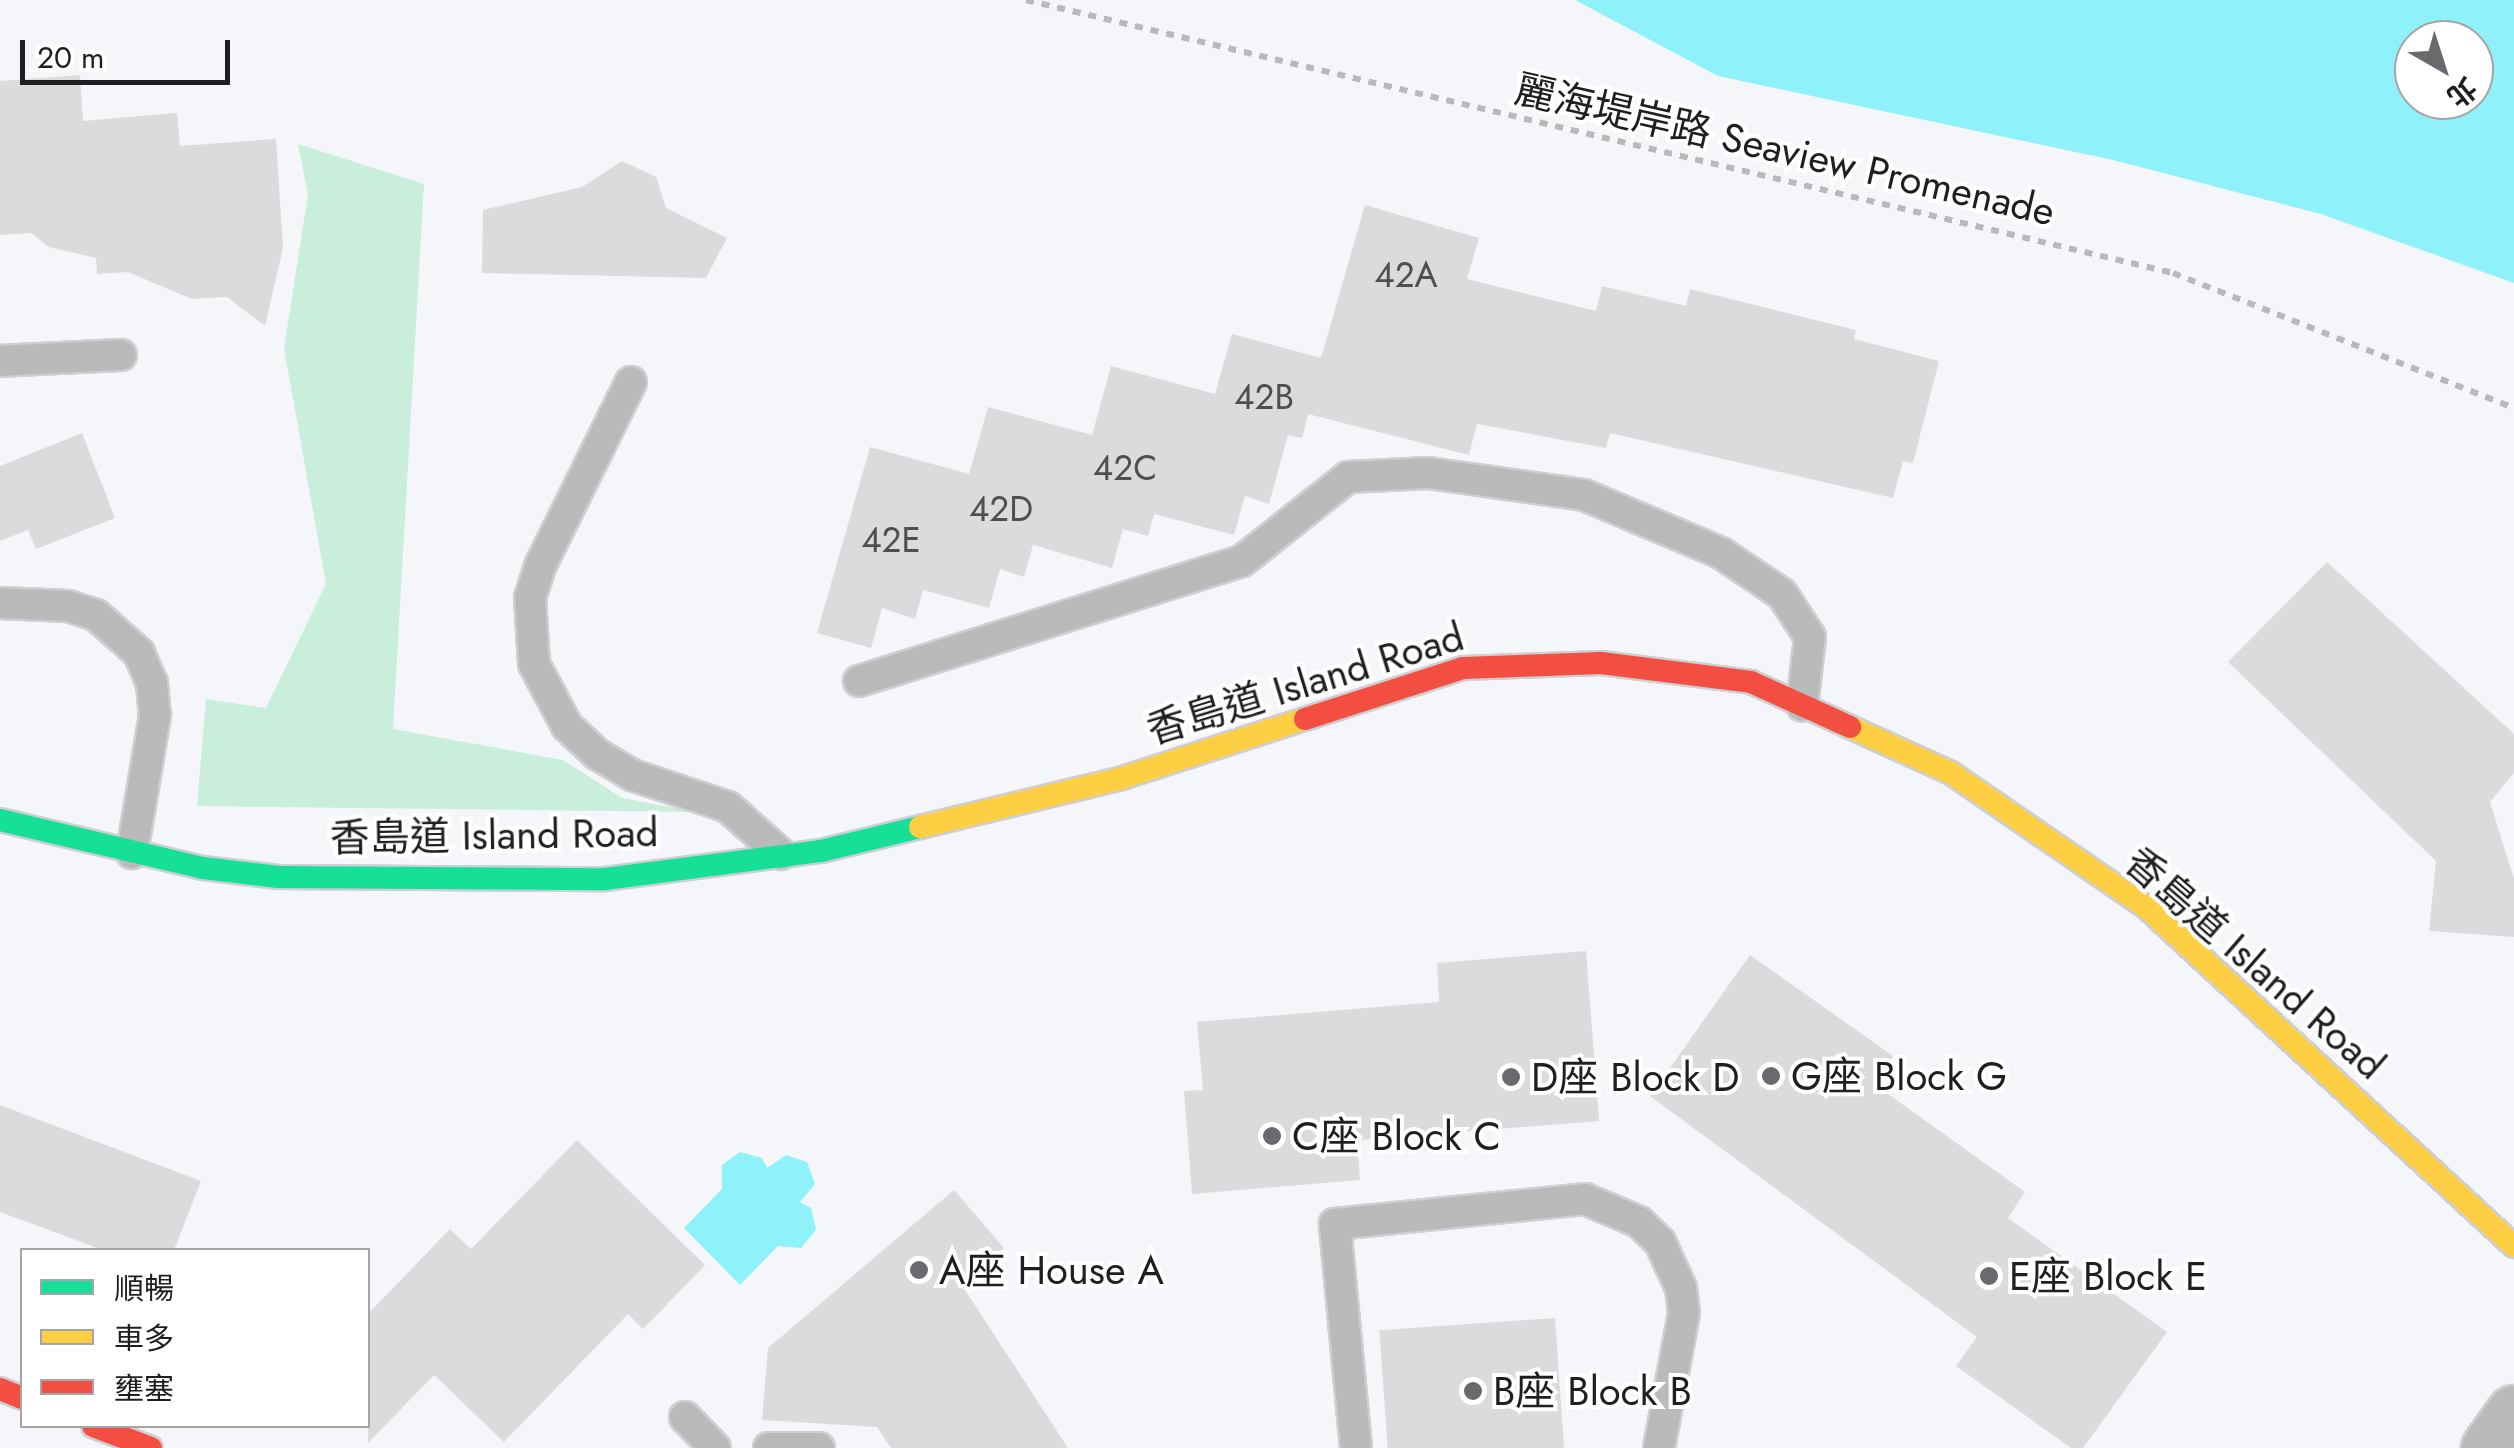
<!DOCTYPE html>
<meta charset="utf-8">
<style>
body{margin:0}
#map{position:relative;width:2514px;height:1448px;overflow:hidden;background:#f4f6fa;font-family:Jost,"Noto Sans TC",sans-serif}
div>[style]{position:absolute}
.green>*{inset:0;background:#c9eedb}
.water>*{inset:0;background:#8ff2fb}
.building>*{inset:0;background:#dbdbde;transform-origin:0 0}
.path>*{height:6px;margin-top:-3px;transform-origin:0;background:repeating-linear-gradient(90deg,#b8baba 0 8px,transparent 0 16px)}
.roads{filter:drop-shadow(2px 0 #cecfd2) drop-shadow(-2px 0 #cecfd2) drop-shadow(0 2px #cecfd2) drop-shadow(0 -2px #cecfd2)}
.lane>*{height:30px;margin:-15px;padding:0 15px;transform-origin:15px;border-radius:15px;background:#bababa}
.street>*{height:55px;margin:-27.5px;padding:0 27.5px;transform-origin:27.5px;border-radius:27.5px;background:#bababa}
.fast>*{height:22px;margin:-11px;padding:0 11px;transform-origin:11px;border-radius:11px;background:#16e098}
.slow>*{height:22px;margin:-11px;padding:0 11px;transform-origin:11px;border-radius:11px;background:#ffcf43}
.jam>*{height:22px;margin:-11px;padding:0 11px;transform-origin:11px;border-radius:11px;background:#f24e42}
.dots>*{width:28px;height:28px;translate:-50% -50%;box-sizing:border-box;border:5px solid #fff;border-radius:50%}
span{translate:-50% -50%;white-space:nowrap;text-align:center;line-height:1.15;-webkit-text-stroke:8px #fff;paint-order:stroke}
.number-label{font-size:35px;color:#4e4f52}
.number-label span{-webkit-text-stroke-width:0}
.street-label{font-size:40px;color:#1e1f22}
.poi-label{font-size:40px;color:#1e1f22}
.left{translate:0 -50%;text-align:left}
.legend{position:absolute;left:20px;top:1248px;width:350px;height:180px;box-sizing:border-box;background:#fff;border:2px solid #a5a5a7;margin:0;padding:12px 18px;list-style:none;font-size:30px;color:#1e1f22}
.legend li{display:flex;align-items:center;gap:20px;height:50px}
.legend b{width:50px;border:2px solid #a5a5a7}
.north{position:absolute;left:2394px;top:20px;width:100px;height:100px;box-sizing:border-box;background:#fff;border:2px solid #a5a5a7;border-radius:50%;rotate:141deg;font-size:28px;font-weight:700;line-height:40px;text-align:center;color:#1e1f22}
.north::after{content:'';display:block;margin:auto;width:35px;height:45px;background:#696a6e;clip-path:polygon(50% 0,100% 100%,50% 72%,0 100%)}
.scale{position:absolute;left:20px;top:40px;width:210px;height:45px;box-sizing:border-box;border:5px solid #1e1f22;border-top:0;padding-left:12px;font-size:30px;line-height:35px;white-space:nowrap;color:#1e1f22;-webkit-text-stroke:8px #fff;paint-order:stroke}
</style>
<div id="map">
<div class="green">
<i style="clip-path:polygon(298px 144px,424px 184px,393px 729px,563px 760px,622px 798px,696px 812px,197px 806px,206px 699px,266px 708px,326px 584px,284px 348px,308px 195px)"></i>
</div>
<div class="water">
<i style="clip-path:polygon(evenodd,1575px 0,2514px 0,2514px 283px,2321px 214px,2113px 160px,1718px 76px,1575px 0,2414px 40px,2474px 40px,2474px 100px,2414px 100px,2414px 40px)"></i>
<i style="clip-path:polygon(740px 1152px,762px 1158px,767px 1168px,786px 1155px,807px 1162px,815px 1184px,800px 1202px,811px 1208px,816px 1230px,801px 1248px,778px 1246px,740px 1285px,684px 1228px,722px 1189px,722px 1165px)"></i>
</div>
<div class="building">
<i style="clip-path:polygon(80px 75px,83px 121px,177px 113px,180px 146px,276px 139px,283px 248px,265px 326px,227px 297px,192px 299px,128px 272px,97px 274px,96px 258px,49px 247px,31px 233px,0 235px,0 81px)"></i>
<i style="clip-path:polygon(622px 161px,656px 177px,666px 208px,727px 238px,706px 278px,482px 273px,483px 210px,582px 187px)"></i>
<i style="clip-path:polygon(1365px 205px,1479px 238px,1467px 279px,1596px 311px,1602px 286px,1686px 306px,1690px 289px,1856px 330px,1854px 339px,1939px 361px,1913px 463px,1903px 461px,1893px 498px,1610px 433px,1606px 448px,1477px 424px,1469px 455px,1308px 414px,1302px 438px,1288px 435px,1269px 504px,1245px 496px,1234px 535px,1154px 514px,1148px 536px,1123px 529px,1112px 568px,1033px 545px,1024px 577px,1000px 569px,989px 608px,923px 590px,915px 619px,882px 608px,871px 648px,817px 633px,870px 447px,969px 474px,988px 407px,1092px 435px,1111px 366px,1215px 394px,1232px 334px,1321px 358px)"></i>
<i style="clip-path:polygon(82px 433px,115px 518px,36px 549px,28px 530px,0 541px,0 466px)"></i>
<i style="clip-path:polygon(2327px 562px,2514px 734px,2514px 773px,2490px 802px,2514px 879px,2514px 937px,2429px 931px,2436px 861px,2228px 662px)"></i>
<i style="clip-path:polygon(1586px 951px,1599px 1121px,1357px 1140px,1360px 1180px,1192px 1194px,1184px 1091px,1203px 1090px,1197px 1022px,1439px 1002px,1437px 963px)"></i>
<i style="clip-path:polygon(1750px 955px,1893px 1056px,1874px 1084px,2025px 1192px,2008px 1218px,2167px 1332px,2083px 1448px,2071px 1448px,1956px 1366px,1977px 1337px,1650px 1096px)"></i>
<i style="clip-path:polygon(0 1105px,201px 1181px,174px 1250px,103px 1250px,0 1212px)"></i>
<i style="clip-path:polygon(577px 1140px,705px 1265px,643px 1329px,628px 1314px,504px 1442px,434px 1375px,368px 1443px,368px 1314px,450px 1229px,471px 1249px)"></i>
<i style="clip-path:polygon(954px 1190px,1004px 1248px,961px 1284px,1068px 1448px,891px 1448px,877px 1427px,762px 1420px,768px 1348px)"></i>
<i style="left:1555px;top:1318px;width:130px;height:176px;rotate:86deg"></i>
</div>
<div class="path">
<i style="left:1026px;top:0;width:1179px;rotate:13.39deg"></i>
<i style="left:2173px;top:273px;width:367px;rotate:21.6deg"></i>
</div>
<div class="roads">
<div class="lane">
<i style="left:0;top:361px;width:121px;rotate:-2.8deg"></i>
<i style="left:631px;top:382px;width:203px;rotate:116.3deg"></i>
<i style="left:541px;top:564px;width:36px;rotate:108deg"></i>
<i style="left:530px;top:598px;width:66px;rotate:86.5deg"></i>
<i style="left:534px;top:664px;width:70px;rotate:62deg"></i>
<i style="left:567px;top:726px;width:41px;rotate:43deg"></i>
<i style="left:597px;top:754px;width:41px;rotate:31deg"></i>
<i style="left:632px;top:775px;width:101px;rotate:18.4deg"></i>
<i style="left:728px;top:807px;width:71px;rotate:41.6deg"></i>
<i style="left:0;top:603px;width:68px;rotate:2.5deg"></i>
<i style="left:68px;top:606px;width:29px;rotate:18deg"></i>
<i style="left:96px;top:615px;width:57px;rotate:41.5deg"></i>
<i style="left:139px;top:653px;width:33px;rotate:67deg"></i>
<i style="left:152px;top:683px;width:32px;rotate:85deg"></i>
<i style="left:155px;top:715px;width:140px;rotate:99.5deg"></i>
<i style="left:859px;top:681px;width:401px;rotate:-17.4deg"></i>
<i style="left:1242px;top:561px;width:135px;rotate:-38.4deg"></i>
<i style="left:1348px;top:477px;width:80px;rotate:-2.9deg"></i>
<i style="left:1428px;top:473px;width:158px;rotate:8deg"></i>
<i style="left:1584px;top:495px;width:149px;rotate:22.9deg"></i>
<i style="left:1721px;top:553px;width:73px;rotate:33.9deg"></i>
<i style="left:1782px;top:594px;width:51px;rotate:56.9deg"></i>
<i style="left:1810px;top:637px;width:69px;rotate:96.6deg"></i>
<i style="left:685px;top:1417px;width:43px;rotate:45.9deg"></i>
<i style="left:769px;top:1448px;width:50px"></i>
<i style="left:1356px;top:1448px;width:225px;rotate:-95.4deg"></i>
<i style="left:1335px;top:1224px;width:251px;rotate:-5.7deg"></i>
<i style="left:1585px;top:1199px;width:59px;rotate:23.1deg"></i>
<i style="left:1639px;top:1222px;width:29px;rotate:44deg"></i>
<i style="left:1660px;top:1242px;width:51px;rotate:65.5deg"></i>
<i style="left:1681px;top:1288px;width:25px;rotate:83deg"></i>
<i style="left:1684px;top:1313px;width:137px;rotate:100.5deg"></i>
</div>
<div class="street">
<i style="left:2489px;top:1448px;width:43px;rotate:-54.5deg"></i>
</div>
<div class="fast">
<i style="left:0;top:820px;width:209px;rotate:13.3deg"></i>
<i style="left:203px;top:868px;width:76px;rotate:6.8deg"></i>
<i style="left:278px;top:877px;width:327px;rotate:0.4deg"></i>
<i style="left:605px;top:879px;width:218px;rotate:-7.4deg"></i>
<i style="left:821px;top:851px;width:102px;rotate:-13.6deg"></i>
</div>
<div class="slow">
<i style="left:1850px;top:727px;width:111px;rotate:24.5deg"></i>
<i style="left:1951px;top:773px;width:237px;rotate:34.5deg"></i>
<i style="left:2146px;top:907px;width:500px;rotate:42.65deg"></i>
<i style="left:920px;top:827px;width:208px;rotate:-13.6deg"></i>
<i style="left:1122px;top:778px;width:192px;rotate:-17.9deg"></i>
</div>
<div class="jam">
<i style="left:1305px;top:719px;width:166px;rotate:-17.9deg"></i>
<i style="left:1463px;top:668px;width:138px;rotate:-2.1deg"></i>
<i style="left:1601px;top:663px;width:151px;rotate:7.2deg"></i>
<i style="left:1751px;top:682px;width:109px;rotate:24.4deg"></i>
<i style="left:0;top:1389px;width:24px;rotate:22deg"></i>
<i style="left:93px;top:1426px;width:62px;rotate:20.8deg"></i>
</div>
</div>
<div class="dots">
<i style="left:1771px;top:1076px;background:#696a6e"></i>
<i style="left:1511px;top:1077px;background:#696a6e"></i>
<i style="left:1272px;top:1136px;background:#696a6e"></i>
<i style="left:919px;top:1270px;background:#696a6e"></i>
<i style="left:1989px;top:1276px;background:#696a6e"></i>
<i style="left:1473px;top:1391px;background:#696a6e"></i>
</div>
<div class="number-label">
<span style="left:1406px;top:275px">42A</span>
<span style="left:1264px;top:397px">42B</span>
<span style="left:1125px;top:468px">42C</span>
<span style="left:1001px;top:509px">42D</span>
<span style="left:891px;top:540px">42E</span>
</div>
<div class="street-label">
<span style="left:1785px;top:150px;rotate:13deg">麗海堤岸路 Seaview Promenade</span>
<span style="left:1305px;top:683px;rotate:-17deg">香島道 Island Road</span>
<span style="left:494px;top:835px;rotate:-1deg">香島道 Island Road</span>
<span style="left:2255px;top:963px;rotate:41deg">香島道 Island Road</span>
</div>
<div class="poi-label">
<span class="left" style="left:1791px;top:1076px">G座 Block G</span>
<span class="left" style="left:1531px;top:1077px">D座 Block D</span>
<span class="left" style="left:1292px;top:1136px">C座 Block C</span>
<span class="left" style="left:939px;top:1270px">A座 House A</span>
<span class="left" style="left:2009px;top:1276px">E座 Block E</span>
<span class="left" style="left:1493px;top:1391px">B座 Block B</span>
</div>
<ul class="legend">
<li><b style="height:12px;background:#16e098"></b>順暢</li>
<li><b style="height:12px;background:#ffcf43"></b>車多</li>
<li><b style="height:12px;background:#f24e42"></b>壅塞</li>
</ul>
<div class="north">北</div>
<div class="scale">20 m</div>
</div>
